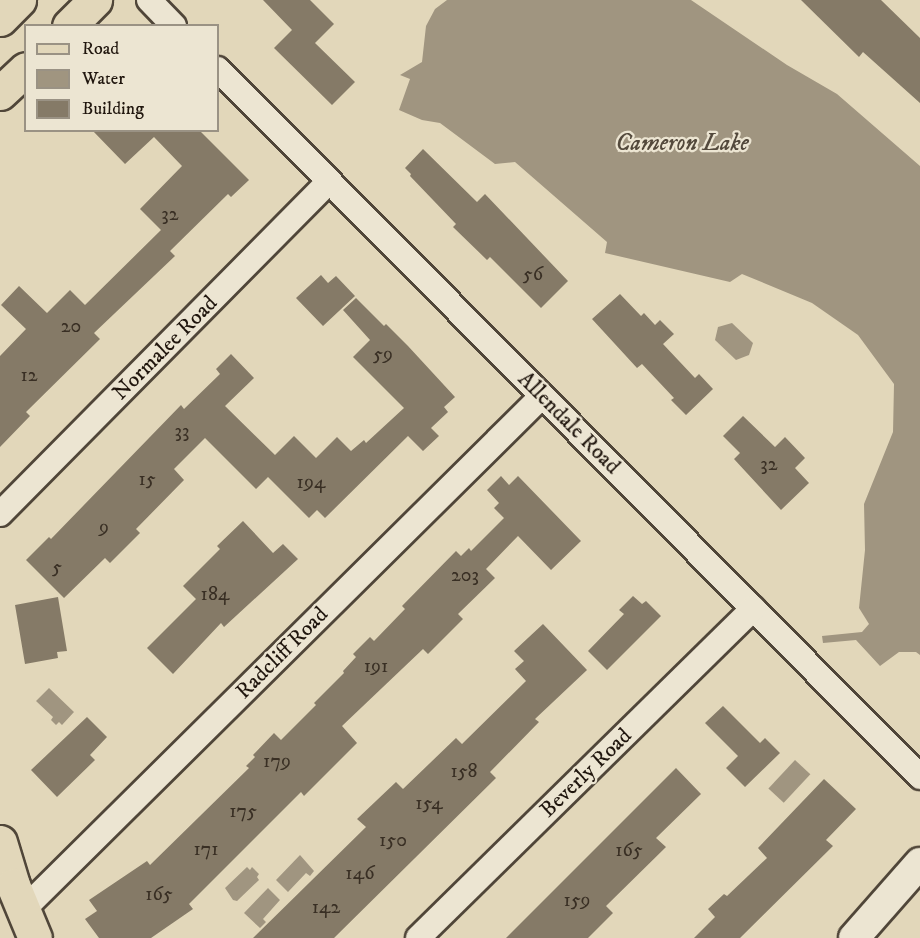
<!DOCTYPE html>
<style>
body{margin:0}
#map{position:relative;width:920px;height:938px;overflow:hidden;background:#e2d7ba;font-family:"IM FELL DW Pica",serif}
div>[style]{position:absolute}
.water>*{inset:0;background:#a09580;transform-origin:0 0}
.building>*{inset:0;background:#857a67}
.roads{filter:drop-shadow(2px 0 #504639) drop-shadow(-2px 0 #504639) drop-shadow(0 2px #504639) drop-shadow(0 -2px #504639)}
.minor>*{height:24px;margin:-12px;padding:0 12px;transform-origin:12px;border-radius:12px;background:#ece5d2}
.tertiary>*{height:30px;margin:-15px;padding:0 15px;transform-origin:15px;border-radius:15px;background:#ece5d2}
.primary>*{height:33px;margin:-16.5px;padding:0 16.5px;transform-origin:16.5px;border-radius:16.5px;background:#e2d7ba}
span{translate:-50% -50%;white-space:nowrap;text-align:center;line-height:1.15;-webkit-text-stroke:4.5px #ece5d2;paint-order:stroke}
.number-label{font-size:20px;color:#392f24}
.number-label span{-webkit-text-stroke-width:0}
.street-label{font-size:22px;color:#20160e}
.water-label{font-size:24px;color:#53493c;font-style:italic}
.legend{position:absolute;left:24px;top:24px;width:195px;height:108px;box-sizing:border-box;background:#ece5d2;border:2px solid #9a9284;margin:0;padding:8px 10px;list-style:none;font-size:18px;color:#20160e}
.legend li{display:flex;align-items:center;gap:12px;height:30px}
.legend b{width:30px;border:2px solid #9a9284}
</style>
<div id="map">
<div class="water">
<i style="clip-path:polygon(447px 0,691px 0,787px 65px,837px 94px,920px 166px,920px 655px,916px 652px,899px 652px,880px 666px,856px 640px,823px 643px,822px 636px,862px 632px,869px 624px,859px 608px,865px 550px,864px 504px,893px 432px,894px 384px,858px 335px,812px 303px,742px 274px,730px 282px,605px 253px,607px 242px,515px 162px,495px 164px,440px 123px,422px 120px,399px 110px,410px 79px,400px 75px,422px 62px,426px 26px,435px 9px)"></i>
<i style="clip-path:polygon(732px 323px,753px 343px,749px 355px,736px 360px,715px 340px,718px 327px)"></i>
<i style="clip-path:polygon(49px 688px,74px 712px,62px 725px,59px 722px,56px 725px,51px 720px,53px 717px,36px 701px)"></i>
<i style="left:795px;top:760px;width:21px;height:39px;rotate:43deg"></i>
<i style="clip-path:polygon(300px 855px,314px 871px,310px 876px,306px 873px,288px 892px,276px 880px)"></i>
<i style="clip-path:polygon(247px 867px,250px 870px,252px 867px,259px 874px,257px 877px,259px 880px,237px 901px,233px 900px,225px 888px)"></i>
<i style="clip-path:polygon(268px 888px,280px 900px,263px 919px,266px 922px,260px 928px,244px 913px)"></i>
</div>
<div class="building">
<i style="clip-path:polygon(263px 0,310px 0,334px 24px,315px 43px,355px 82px,332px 105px,274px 48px,292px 30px)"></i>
<i style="clip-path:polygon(801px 0,881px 0,920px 38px,920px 103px,863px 52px,859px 57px)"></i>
<i style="clip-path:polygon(92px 130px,199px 130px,249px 180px,231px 197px,228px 194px,170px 251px,175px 256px,94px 333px,100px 339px,26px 412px,30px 416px,0 447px,0 356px,26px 329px,1px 305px,19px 286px,47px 313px,70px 290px,85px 305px,161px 230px,140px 209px,182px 166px,154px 137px,125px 164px)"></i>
<i style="clip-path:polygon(423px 149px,477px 202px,485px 194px,568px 281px,541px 308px,490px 257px,487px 260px,453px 227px,456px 224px,410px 176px,411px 174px,405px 168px)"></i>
<i style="clip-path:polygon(321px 275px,328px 283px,336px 276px,355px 296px,323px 326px,296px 298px)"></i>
<i style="clip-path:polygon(620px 294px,641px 316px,644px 313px,655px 325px,660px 320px,674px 334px,663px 344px,695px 378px,699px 374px,713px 389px,686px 415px,671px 400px,674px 398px,642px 364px,637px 368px,592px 319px)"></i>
<i style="clip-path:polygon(356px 298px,384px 326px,386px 324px,408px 346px,455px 397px,444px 407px,448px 412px,431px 428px,439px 436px,423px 451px,408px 436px,325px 518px,317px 510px,309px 518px,268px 477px,256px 489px,205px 438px,174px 469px,184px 480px,136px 529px,140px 533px,110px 563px,105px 558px,64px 598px,26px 560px,49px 537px,51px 539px,181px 405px,184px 409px,220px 374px,216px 369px,231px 354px,254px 378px,225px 406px,275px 455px,294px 436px,316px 458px,337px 437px,351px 451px,364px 440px,366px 443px,404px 408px,353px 357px,370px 340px,343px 310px)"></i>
<i style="clip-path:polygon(743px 416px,775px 447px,785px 437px,805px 458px,795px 468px,809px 483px,781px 510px,734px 459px,740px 453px,723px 436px)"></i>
<i style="clip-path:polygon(501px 476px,509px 485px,518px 476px,581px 541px,551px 570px,518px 536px,486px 569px,495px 578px,458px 614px,463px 619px,428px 654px,423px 649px,342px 726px,357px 743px,304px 796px,301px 792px,189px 904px,193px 909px,151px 938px,99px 938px,85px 919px,97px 911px,89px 900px,147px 861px,150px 865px,249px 768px,246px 766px,255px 757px,253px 755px,274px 733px,281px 740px,316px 705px,314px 703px,344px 673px,343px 671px,356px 657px,353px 654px,370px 637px,374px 641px,405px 609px,402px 606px,456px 551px,461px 556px,469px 548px,471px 551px,504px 518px,494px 508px,499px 503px,487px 490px)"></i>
<i style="clip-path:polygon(243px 521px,273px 553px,283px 544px,298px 559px,224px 627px,221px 623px,173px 674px,147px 648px,196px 599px,183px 586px,220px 549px,217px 546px)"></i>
<i style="clip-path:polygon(633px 596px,642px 604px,646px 601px,661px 616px,607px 670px,588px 651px,624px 614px,619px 610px)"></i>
<i style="clip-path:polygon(58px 597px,67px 651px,57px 652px,58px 658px,25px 664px,15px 605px)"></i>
<i style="clip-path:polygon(543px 624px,587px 670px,535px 719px,539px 722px,490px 772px,496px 778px,334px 938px,253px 938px,366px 827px,357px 819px,396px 782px,403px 789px,456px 738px,462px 744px,526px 681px,515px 669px,524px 661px,514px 651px)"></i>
<i style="clip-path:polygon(723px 706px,760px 743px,765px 738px,780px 753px,745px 787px,726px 768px,738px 756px,705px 723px)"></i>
<i style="clip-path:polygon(87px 717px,107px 737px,90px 755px,95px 760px,57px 797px,31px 770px)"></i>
<i style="clip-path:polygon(676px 768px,701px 794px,656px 838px,666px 847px,606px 906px,613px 913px,588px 938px,506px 938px)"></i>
<i style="clip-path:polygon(824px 779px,856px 809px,826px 840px,833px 846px,740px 938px,694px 938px,715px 917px,708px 909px,724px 894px,727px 896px,767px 858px,758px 848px)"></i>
</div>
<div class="roads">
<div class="minor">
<i style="left:149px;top:0;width:36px;rotate:46deg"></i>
<i style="left:218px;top:69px;width:997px;rotate:45.24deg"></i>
<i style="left:0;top:514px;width:467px;rotate:-45.3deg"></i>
<i style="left:23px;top:910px;width:730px;rotate:-44.72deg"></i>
<i style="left:418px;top:938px;width:470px;rotate:-44.5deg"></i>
</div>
<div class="tertiary">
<i style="left:854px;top:938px;width:100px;rotate:-48.7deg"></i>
</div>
<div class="primary">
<i style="left:0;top:19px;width:27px;rotate:-45deg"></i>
<i style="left:69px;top:26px;width:37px;rotate:-45deg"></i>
<i style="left:0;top:93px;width:35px;rotate:-43deg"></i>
<i style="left:0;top:842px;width:45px;rotate:73.2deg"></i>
<i style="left:13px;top:885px;width:57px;rotate:67.5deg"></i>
</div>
</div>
<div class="number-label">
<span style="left:170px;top:214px">32</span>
<span style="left:533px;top:274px">56</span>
<span style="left:71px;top:326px">20</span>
<span style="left:383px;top:354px">59</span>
<span style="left:29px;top:375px">12</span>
<span style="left:182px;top:431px">33</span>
<span style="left:769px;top:464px">32</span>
<span style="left:147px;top:479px">15</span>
<span style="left:311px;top:482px">194</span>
<span style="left:104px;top:527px">9</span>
<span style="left:57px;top:567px">5</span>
<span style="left:465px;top:575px">203</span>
<span style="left:215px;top:594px">184</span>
<span style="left:376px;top:666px">191</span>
<span style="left:277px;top:761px">179</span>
<span style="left:464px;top:771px">158</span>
<span style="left:429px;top:803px">154</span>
<span style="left:243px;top:811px">175</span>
<span style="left:393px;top:840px">150</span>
<span style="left:206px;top:849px">171</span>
<span style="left:629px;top:850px">165</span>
<span style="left:360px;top:873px">146</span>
<span style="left:159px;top:894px">165</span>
<span style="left:577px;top:900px">159</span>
<span style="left:326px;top:907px">142</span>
</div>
<div class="street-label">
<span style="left:165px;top:348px;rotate:-45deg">Normalee Road</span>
<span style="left:569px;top:423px;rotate:45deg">Allendale Road</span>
<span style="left:282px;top:653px;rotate:-45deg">Radcliff Road</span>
<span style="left:586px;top:773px;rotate:-44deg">Beverly Road</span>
</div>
<div class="water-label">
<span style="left:682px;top:144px">Cameron Lake</span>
</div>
<ul class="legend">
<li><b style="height:8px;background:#e2d7ba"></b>Road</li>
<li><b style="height:16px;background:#a09580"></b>Water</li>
<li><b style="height:16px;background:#857a67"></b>Building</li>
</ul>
</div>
